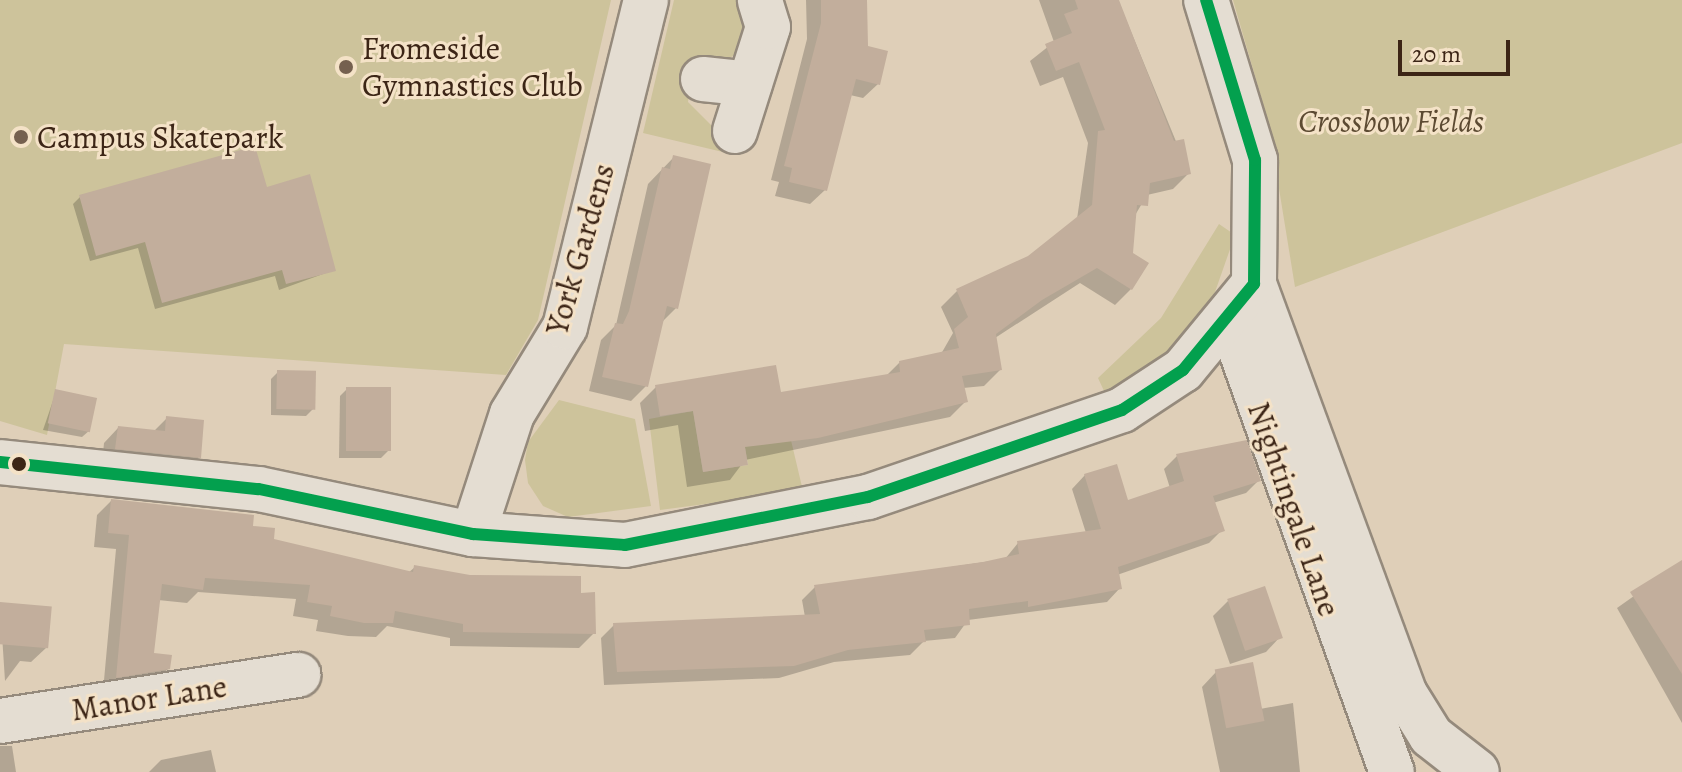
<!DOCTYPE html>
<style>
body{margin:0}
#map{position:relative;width:1682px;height:772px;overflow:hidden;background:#dfcfb8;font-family:Alegreya,serif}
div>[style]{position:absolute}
.green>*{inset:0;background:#cdc39b}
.shadow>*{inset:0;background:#0003}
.building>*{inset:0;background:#c2ae9c;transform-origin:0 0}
.roads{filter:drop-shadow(2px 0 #958a7c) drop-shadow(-2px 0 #958a7c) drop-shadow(0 2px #958a7c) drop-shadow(0 -2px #958a7c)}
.minor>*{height:44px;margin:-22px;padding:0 22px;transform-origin:22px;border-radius:22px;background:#e4ddd2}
.bus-1>*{height:12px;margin:-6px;padding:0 6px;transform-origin:6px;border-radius:6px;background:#03a04e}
.dots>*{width:22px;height:22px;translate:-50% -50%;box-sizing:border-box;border:4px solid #f4e2c7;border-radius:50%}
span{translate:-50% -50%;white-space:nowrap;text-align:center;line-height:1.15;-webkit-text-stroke:6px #f4e2c7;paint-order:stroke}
.poi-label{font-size:32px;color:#3c2516}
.left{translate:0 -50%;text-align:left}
.park-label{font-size:32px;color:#5c4a32;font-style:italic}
.street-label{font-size:32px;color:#3c2516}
.scale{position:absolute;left:1398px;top:40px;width:112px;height:36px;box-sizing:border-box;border:4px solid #3c2516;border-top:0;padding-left:10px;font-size:24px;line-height:28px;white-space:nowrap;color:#3c2516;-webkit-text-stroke:6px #f4e2c7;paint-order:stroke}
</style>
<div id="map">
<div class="green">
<i style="clip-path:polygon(0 0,611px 0,538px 320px,506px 375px,64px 344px,47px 435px,0 421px)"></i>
<i style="clip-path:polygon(674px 0,746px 0,750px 28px,738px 52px,718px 67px,693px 70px,688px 102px,722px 136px,727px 153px,643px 133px)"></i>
<i style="clip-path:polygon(1233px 0,1682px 0,1682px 143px,1295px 287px,1268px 121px)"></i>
<i style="clip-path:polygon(1219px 224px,1235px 235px,1208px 312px,1144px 375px,1105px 393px,1098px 378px,1161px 318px)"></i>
<i style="clip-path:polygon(781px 398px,803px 491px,660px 510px,649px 419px,693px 411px,703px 472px,748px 465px,738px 405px)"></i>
<i style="clip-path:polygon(559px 400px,635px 419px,651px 506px,568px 517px,543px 506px,528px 483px,525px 460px,528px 442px)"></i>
</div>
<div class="shadow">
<i style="clip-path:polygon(806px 0,865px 0,866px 47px,878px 84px,863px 98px,850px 95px,825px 190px,810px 204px,775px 196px,779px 182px,771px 180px,807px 39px)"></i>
<i style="clip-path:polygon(1039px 0,1118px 0,1189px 173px,1173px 189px,1147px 195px,1134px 217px,1131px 289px,1115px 305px,1080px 283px,995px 338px,1000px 370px,984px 386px,963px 388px,966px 401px,950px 417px,745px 460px,730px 480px,687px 487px,678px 425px,645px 431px,640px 403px,656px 387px,779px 394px,886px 376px,900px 362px,941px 354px,953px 333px,941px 307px,957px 291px,1029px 258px,1077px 219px,1088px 143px,1063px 77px,1040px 86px,1030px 61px,1054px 42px)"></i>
<i style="clip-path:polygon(674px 157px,676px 308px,661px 323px,646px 386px,631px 401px,589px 391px,601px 340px,616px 325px,648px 184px)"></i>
<i style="clip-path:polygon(265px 189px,334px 270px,279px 290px,275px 276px,155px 309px,138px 248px,90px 261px,73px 204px,80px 197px)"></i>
<i style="clip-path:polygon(278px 372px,313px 409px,306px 416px,271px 415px,271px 379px)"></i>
<i style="clip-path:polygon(347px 389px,388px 451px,381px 458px,339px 458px,340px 396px)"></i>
<i style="clip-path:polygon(56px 392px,90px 430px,82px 437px,43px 430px)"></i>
<i style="clip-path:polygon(167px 418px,199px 457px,184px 472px,102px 463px,104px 443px,118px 428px,153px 432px)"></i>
<i style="clip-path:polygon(1177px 456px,1259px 480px,1246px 493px,1213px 503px,1222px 530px,1209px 543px,1117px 575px,1120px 588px,1107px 602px,968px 620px,955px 638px,924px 641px,910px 655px,834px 662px,779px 678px,604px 685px,601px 638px,614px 625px,805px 617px,802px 600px,815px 587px,1005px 559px,1018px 543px,1086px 533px,1072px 489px,1085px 475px,1127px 502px,1170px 488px,1164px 469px)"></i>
<i style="clip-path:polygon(111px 501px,251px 528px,272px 541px,408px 573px,415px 567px,579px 595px,594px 633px,579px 648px,450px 646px,450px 638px,387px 626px,376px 637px,348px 636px,316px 631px,318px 620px,293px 616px,296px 599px,198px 592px,187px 603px,158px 600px,152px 655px,168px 669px,153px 683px,103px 691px,116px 549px,94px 547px,97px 515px)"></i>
<i style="clip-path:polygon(1682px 562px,1682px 723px,1617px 608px)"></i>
<i style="clip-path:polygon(1228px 601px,1280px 637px,1266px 652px,1230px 664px,1213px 616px)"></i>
<i style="clip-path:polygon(0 604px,46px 648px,31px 662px,20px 661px,5px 681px)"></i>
<i style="clip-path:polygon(1216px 672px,1260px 709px,1293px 703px,1300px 772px,1220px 772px,1202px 687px)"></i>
<i style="clip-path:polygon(0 746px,12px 746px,16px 772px,0 772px)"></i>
<i style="clip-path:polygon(211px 750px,216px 772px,149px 772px,161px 760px)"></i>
</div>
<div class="building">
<i style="clip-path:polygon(821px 0,867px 0,868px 46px,888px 51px,880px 85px,856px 79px,827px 191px,789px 182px,792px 168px,784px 166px,821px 23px)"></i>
<i style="clip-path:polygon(1075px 0,1119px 0,1174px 141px,1184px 139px,1191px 174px,1150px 183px,1148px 206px,1137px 205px,1133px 253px,1149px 263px,1132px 290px,1097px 268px,1042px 300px,996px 334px,1002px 370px,962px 376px,968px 402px,818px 438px,745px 447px,748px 465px,703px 472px,693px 411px,660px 416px,655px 385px,776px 365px,781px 392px,900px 372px,899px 361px,959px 348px,954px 329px,968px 317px,956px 289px,1028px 256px,1092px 205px,1098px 131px,1105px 130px,1079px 62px,1056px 71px,1045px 44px,1072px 33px,1064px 14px,1078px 9px)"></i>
<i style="clip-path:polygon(255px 146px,267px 187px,310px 174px,336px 271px,286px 284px,282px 270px,162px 303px,145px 242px,96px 256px,79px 195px)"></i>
<i style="clip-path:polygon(673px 155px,711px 164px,678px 309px,667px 306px,648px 387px,602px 377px,615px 323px,623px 324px,629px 311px,662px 167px,670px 169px)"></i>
<i style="left:277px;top:370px;width:39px;height:39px;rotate:1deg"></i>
<i style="left:346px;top:387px;width:45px;height:64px"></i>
<i style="left:55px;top:389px;width:43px;height:35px;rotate:12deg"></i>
<i style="clip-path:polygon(166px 416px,204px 420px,201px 458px,115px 449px,118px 426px,165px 431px)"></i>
<i style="clip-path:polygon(1247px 440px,1261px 481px,1213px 496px,1225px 531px,1118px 567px,1122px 589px,1028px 607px,1028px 601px,969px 609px,970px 625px,924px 630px,926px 642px,848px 650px,794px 666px,617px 672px,613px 623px,820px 614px,814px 585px,983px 562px,1019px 554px,1017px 541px,1101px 529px,1084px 474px,1117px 464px,1128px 500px,1184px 481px,1176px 454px)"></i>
<i style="clip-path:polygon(111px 499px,254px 515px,253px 526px,275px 528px,274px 539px,413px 572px,414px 565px,470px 575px,581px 576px,581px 593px,595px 592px,596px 634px,463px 632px,463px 624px,395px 611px,393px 623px,364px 623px,330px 616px,332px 606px,307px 602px,310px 585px,205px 578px,203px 590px,162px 584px,154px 653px,172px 655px,170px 669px,116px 678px,129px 535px,108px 533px)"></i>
<i style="clip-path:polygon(1682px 560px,1682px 674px,1630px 592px)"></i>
<i style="left:1265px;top:586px;width:55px;height:40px;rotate:71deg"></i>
<i style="left:0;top:602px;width:52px;height:42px;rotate:5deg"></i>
<i style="left:1253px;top:662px;width:60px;height:39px;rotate:79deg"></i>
</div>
<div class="roads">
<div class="minor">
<i style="left:703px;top:79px;width:47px;rotate:6.1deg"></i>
<i style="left:735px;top:131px;width:109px;rotate:-72.4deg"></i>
<i style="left:768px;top:27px;width:28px;rotate:-107deg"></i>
<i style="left:1254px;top:284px;width:437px;rotate:69.8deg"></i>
<i style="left:1405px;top:694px;width:49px;rotate:58.2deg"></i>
<i style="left:1431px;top:736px;width:58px;rotate:38deg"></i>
<i style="left:1230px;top:320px;width:480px;rotate:70.3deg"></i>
<i style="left:0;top:462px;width:260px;rotate:6deg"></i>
<i style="left:259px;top:489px;width:219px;rotate:11.9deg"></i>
<i style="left:473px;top:534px;width:152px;rotate:4.1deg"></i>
<i style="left:625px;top:545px;width:248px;rotate:-11.2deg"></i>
<i style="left:868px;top:497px;width:268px;rotate:-18.9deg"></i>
<i style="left:1122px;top:410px;width:73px;rotate:-33.3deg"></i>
<i style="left:1183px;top:370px;width:112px;rotate:-50.5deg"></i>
<i style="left:1254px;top:284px;width:124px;rotate:-89.5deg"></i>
<i style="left:1255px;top:160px;width:167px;rotate:-107deg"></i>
<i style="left:473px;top:534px;width:126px;rotate:-72deg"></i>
<i style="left:512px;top:414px;width:102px;rotate:-58.7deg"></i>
<i style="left:565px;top:327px;width:337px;rotate:-76.1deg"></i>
<i style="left:0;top:721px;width:302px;rotate:-8.8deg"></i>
</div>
</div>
<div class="bus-1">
<i style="left:0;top:462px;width:260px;rotate:6deg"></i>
<i style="left:259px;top:489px;width:219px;rotate:11.9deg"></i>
<i style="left:473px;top:534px;width:152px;rotate:4.1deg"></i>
<i style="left:625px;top:545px;width:248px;rotate:-11.2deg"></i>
<i style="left:868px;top:497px;width:268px;rotate:-18.9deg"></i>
<i style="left:1122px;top:410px;width:73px;rotate:-33.3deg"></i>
<i style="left:1183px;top:370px;width:112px;rotate:-50.5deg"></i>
<i style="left:1254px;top:284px;width:124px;rotate:-89.5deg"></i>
<i style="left:1255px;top:160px;width:167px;rotate:-107deg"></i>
</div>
<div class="dots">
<i style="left:346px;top:67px;background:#75604f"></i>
<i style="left:21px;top:137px;background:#75604f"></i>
<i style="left:19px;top:464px;background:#3c2516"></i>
</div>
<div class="poi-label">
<span class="left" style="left:362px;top:67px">Fromeside<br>Gymnastics Club</span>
<span class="left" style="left:37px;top:137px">Campus Skatepark</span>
</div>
<div class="park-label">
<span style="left:1391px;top:121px">Crossbow Fields</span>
</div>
<div class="street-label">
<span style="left:580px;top:249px;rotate:-74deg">York Gardens</span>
<span style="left:1294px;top:509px;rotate:71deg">Nightingale Lane</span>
<span style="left:149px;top:698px;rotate:-9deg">Manor Lane</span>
</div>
<div class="scale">20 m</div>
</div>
